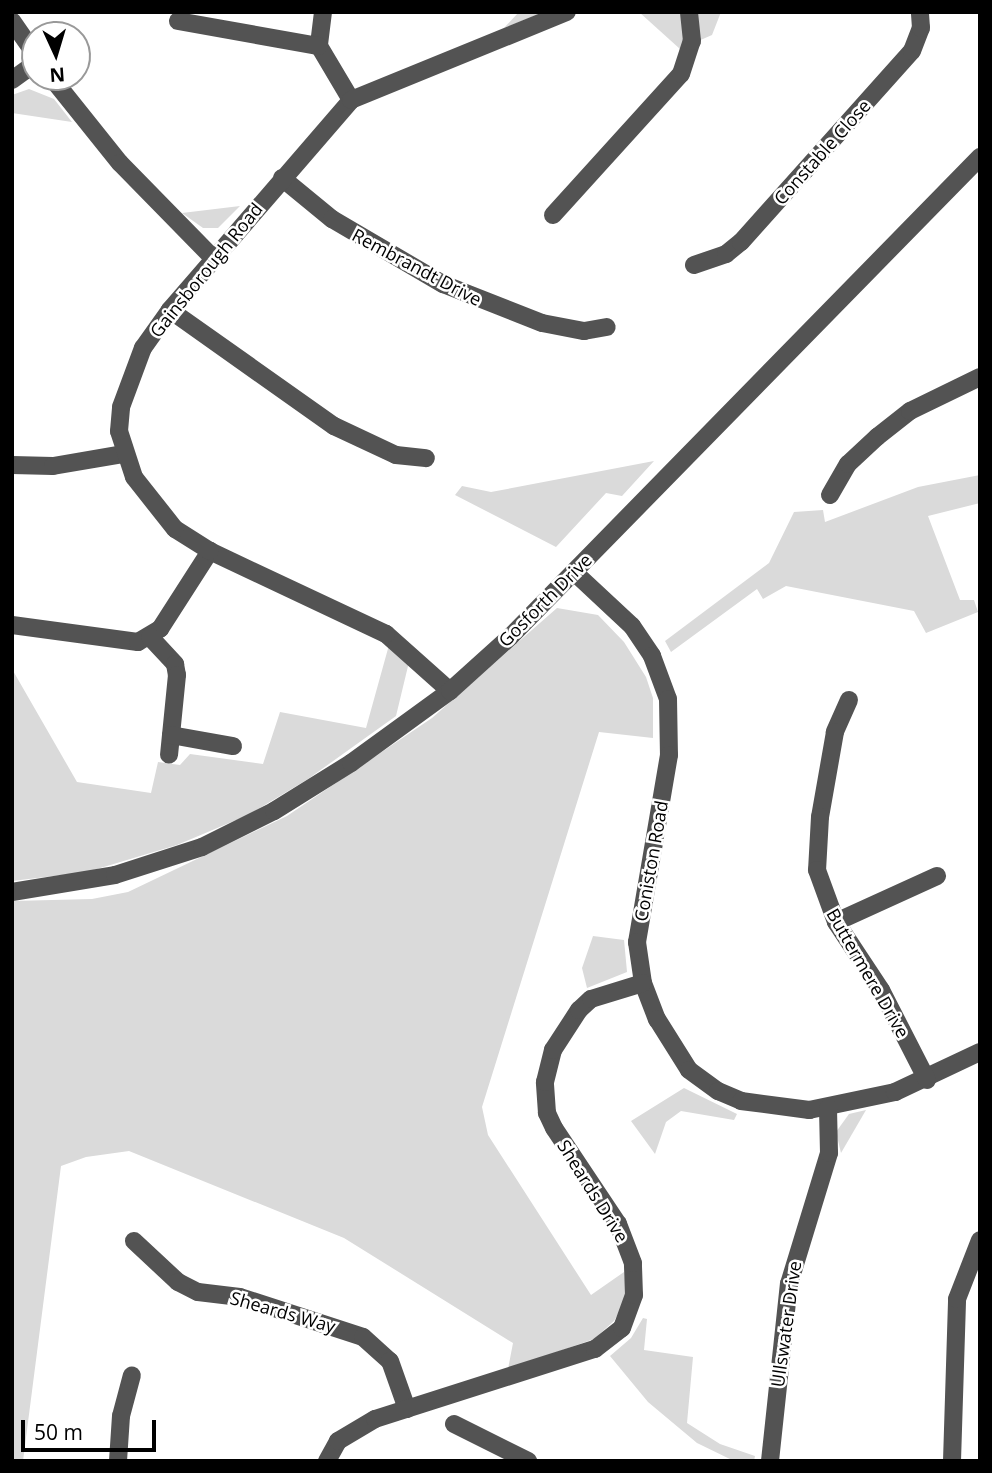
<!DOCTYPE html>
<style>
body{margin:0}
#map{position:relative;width:992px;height:1473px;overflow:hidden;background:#fff;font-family:"Open Sans",sans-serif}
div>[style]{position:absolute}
.green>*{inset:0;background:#dadada}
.minor>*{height:18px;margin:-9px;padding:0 9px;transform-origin:9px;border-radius:9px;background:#535353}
span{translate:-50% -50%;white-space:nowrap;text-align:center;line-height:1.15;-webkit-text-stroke:5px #fff;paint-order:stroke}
.street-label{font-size:18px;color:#000}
.frame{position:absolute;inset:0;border:14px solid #000;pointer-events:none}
.north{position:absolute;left:21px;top:21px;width:70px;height:70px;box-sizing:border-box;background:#fff;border:2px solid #999;border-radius:50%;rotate:176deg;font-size:19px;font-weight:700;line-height:28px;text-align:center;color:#000}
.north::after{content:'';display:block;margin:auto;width:24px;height:32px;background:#000;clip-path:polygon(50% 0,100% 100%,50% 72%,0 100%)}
.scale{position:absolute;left:21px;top:1420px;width:135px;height:32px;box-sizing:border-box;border:4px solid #000;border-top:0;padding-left:9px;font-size:21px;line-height:24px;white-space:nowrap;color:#000;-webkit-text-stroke:5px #fff;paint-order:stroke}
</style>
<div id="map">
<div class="green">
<i style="clip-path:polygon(519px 12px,544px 12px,504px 28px)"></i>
<i style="clip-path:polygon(639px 12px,721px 12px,712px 35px,680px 49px)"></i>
<i style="clip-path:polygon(29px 89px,54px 99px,72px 122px,12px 113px,12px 95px)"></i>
<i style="clip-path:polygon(240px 206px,218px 228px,203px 228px,182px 213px)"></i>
<i style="clip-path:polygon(654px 461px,622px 496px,606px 493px,556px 547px,455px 495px,462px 486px,491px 492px)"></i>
<i style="clip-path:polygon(980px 475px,980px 503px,928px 516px,960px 600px,974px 600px,978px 612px,926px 633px,914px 611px,786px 586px,763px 599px,757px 589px,671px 652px,665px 641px,769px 563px,794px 512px,823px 510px,825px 522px,918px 487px)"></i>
<i style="clip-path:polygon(557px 608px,598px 615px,624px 642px,646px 677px,653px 698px,653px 738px,599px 732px,482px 1107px,488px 1135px,591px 1295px,624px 1272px,627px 1298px,614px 1321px,594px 1339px,508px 1369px,513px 1343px,344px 1238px,129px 1151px,86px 1157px,61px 1166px,23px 1461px,12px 1461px,12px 901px,92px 899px,128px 892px,287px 816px,432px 718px)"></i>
<i style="clip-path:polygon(389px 645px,409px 662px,396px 716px,308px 779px,248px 815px,177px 845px,87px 872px,12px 881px,12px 669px,77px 782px,151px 793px,158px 762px,180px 765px,190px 754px,263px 764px,280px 712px,366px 728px)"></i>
<i style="clip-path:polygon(593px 936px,624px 940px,627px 972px,587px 988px,582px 968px)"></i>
<i style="clip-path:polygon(684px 1088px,737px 1114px,734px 1120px,681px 1111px,666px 1122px,655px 1154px,631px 1121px)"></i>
<i style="clip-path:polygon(866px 1110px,841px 1153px,836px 1132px,849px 1114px)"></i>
<i style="clip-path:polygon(643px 1318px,647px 1319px,644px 1350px,693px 1357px,687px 1423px,720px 1444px,755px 1456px,754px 1461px,734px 1461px,697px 1443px,648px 1402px,610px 1356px,631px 1338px)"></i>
</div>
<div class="minor">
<i style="left:323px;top:12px;width:34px;rotate:97deg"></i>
<i style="left:319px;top:46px;width:63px;rotate:59.3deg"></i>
<i style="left:12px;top:21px;width:40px;rotate:55.1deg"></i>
<i style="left:178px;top:21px;width:143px;rotate:10.1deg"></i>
<i style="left:51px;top:77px;width:110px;rotate:51.3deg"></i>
<i style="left:120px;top:163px;width:134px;rotate:45.6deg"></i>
<i style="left:12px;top:80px;width:29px;rotate:-36deg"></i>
<i style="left:282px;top:178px;width:65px;rotate:39.4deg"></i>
<i style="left:332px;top:219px;width:129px;rotate:30.4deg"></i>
<i style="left:443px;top:284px;width:106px;rotate:21.5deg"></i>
<i style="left:542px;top:323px;width:43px;rotate:10.8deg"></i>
<i style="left:584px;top:331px;width:23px;rotate:-10deg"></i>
<i style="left:553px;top:215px;width:190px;rotate:-47.8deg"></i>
<i style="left:681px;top:74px;width:35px;rotate:-72deg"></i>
<i style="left:692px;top:41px;width:29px;rotate:-96deg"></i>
<i style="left:694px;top:265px;width:34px;rotate:-19deg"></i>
<i style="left:726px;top:254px;width:19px;rotate:-39deg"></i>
<i style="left:741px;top:242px;width:256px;rotate:-48.2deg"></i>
<i style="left:912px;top:51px;width:25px;rotate:-69deg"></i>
<i style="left:921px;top:28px;width:16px;rotate:-94deg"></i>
<i style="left:170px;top:310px;width:201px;rotate:35.3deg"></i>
<i style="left:334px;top:426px;width:68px;rotate:25.1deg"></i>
<i style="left:396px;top:455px;width:30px;rotate:6deg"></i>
<i style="left:12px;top:465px;width:41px;rotate:1.4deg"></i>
<i style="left:53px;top:466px;width:72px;rotate:-9.6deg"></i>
<i style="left:830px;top:495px;width:36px;rotate:-60deg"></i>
<i style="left:848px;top:464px;width:40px;rotate:-43deg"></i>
<i style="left:877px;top:437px;width:42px;rotate:-38.2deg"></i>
<i style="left:910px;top:411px;width:78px;rotate:-25.9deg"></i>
<i style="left:574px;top:572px;width:79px;rotate:43deg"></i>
<i style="left:632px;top:626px;width:36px;rotate:56deg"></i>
<i style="left:652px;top:656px;width:46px;rotate:69.6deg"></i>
<i style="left:668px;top:699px;width:56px;rotate:89deg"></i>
<i style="left:669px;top:755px;width:190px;rotate:99.7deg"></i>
<i style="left:637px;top:942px;width:41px;rotate:81.7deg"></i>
<i style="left:643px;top:983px;width:39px;rotate:69deg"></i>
<i style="left:657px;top:1019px;width:60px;rotate:57.9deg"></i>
<i style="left:689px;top:1070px;width:36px;rotate:36deg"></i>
<i style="left:718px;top:1091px;width:25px;rotate:23deg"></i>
<i style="left:741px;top:1101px;width:69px;rotate:7.5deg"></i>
<i style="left:809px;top:1110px;width:88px;rotate:-11.8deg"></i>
<i style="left:895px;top:1092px;width:94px;rotate:-25.2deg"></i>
<i style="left:12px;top:625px;width:127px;rotate:7.7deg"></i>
<i style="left:138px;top:642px;width:26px;rotate:-31deg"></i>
<i style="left:160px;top:629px;width:93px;rotate:-57.3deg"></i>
<i style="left:150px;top:637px;width:37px;rotate:47deg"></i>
<i style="left:175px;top:664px;width:11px;rotate:80deg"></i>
<i style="left:177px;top:675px;width:80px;rotate:95.7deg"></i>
<i style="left:450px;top:691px;width:86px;rotate:-138.3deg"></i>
<i style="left:386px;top:634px;width:195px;rotate:-154.8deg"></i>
<i style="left:210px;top:551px;width:41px;rotate:-147.8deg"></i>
<i style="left:175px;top:529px;width:66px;rotate:-128.3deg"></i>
<i style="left:134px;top:477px;width:48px;rotate:-108.1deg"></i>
<i style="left:119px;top:431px;width:24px;rotate:-85deg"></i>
<i style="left:121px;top:407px;width:63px;rotate:-69.6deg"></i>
<i style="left:143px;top:348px;width:47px;rotate:-54.6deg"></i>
<i style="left:170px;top:310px;width:277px;rotate:-49.2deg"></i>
<i style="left:351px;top:100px;width:233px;rotate:-22.2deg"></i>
<i style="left:849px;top:700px;width:35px;rotate:114deg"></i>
<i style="left:835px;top:732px;width:86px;rotate:100deg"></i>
<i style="left:820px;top:817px;width:53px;rotate:93.2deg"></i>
<i style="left:817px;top:870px;width:55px;rotate:69.9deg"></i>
<i style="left:836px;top:922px;width:82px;rotate:56.5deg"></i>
<i style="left:881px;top:990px;width:101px;rotate:62.9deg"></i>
<i style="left:171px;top:735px;width:63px;rotate:10.1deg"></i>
<i style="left:12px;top:892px;width:104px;rotate:-9.4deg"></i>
<i style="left:115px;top:875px;width:91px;rotate:-17.8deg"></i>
<i style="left:202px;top:847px;width:80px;rotate:-26.6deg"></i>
<i style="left:274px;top:811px;width:91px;rotate:-31.9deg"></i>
<i style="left:351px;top:763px;width:122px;rotate:-36deg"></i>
<i style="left:450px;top:691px;width:81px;rotate:-42deg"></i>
<i style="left:510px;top:637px;width:672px;rotate:-45.6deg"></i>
<i style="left:836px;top:922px;width:111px;rotate:-24.5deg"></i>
<i style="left:134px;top:1241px;width:60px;rotate:43deg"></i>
<i style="left:178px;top:1282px;width:22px;rotate:27deg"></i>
<i style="left:198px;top:1292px;width:42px;rotate:6.8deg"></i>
<i style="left:240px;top:1297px;width:129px;rotate:18deg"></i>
<i style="left:363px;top:1337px;width:36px;rotate:42deg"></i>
<i style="left:390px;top:1361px;width:51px;rotate:70.5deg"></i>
<i style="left:454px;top:1424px;width:83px;rotate:26.6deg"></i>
<i style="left:118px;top:1461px;width:45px;rotate:-86.2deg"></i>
<i style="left:121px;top:1416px;width:42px;rotate:-75deg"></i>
<i style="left:327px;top:1461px;width:23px;rotate:-61deg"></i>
<i style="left:338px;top:1441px;width:43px;rotate:-30.7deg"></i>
<i style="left:375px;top:1419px;width:231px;rotate:-17.7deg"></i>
<i style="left:595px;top:1349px;width:34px;rotate:-38deg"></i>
<i style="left:622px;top:1328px;width:35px;rotate:-70deg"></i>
<i style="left:634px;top:1295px;width:32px;rotate:-92deg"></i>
<i style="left:633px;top:1263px;width:42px;rotate:-111deg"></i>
<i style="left:618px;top:1224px;width:115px;rotate:-123.7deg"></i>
<i style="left:554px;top:1128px;width:17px;rotate:-115deg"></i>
<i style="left:547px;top:1113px;width:31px;rotate:-94deg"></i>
<i style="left:545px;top:1082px;width:33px;rotate:-76deg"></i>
<i style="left:553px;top:1050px;width:48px;rotate:-57deg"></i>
<i style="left:579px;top:1010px;width:16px;rotate:-43deg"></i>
<i style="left:591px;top:999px;width:54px;rotate:-17.1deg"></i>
<i style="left:770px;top:1461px;width:178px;rotate:-83.9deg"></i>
<i style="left:789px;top:1284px;width:137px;rotate:-73deg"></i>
<i style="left:829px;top:1153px;width:45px;rotate:-91.3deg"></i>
<i style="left:952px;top:1461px;width:162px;rotate:-88.2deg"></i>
<i style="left:957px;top:1299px;width:63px;rotate:-68.7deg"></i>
</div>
<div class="street-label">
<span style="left:822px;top:152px;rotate:-48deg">Constable Close</span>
<span style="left:417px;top:267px;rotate:28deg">Rembrandt Drive</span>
<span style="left:206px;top:270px;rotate:-51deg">Gainsborough Road</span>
<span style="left:545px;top:600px;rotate:-45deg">Gosforth Drive</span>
<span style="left:651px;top:861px;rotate:-80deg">Coniston Road</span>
<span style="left:868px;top:973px;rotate:60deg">Buttermere Drive</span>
<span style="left:593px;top:1191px;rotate:58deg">Sheards Drive</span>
<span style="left:283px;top:1312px;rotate:16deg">Sheards Way</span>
<span style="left:786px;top:1324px;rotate:-82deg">Ullswater Drive</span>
</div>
<div class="frame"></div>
<div class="north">N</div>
<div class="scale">50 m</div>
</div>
